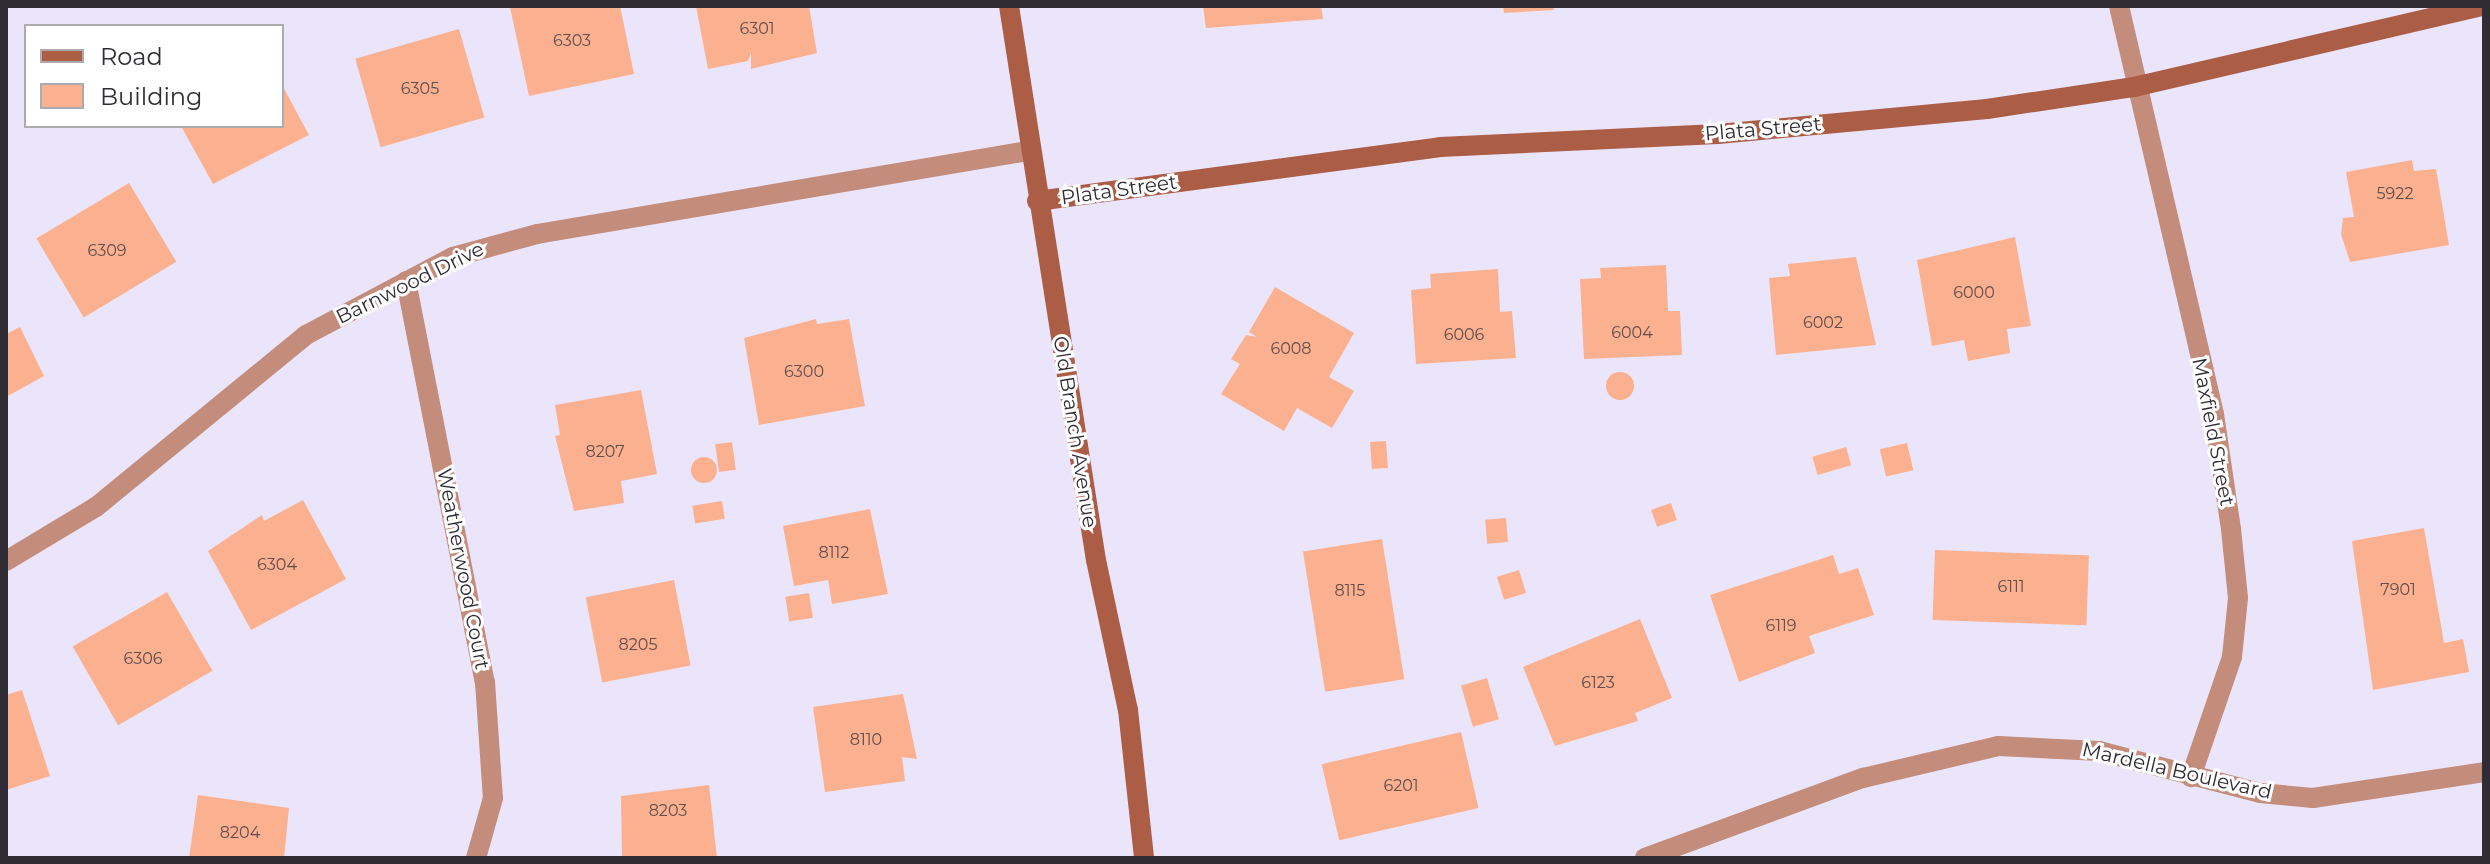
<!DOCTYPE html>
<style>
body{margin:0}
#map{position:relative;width:2490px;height:864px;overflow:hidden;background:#ebe5fb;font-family:Montserrat,sans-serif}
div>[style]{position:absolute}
.building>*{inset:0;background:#fbb190;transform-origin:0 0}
.round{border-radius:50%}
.street>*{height:20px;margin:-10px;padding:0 10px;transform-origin:10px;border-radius:10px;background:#c38c7b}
.secondary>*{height:20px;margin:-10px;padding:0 10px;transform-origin:10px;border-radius:10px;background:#ab5d45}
span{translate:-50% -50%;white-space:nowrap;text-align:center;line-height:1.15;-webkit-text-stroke:6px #fff;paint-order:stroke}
.number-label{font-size:16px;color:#624d4c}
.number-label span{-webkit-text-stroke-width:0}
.street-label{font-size:20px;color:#2f2c35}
.frame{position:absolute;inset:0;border:8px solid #2f2c35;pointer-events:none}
.legend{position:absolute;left:24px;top:24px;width:260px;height:104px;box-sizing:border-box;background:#fff;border:2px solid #acabae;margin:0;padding:10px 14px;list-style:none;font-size:24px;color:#2f2c35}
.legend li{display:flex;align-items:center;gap:16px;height:40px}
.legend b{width:40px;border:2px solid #acabae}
</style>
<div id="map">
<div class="building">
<i style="clip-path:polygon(620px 6px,634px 74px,529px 96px,510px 7px)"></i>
<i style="clip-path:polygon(696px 6px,809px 6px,817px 53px,751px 69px,751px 53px,748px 61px,708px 69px)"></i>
<i style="clip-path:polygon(1203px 6px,1321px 6px,1323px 19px,1206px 28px)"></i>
<i style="clip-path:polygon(1503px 6px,1553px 6px,1554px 10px,1504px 13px)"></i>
<i style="left:459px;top:29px;width:92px;height:108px;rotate:74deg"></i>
<i style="clip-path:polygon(282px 85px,309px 135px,213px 184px,181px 126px,282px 126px)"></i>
<i style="clip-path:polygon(2412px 160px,2414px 171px,2436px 169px,2449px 245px,2350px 262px,2341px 234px,2343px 218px,2354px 217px,2346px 172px)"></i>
<i style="left:129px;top:183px;width:92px;height:108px;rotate:59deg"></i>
<i style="clip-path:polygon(2015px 237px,2031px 326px,2007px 329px,2010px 353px,1968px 361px,1964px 340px,1932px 346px,1917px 260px)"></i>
<i style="clip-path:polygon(1856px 257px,1876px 345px,1776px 355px,1769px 278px,1790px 276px,1788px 264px)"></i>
<i style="clip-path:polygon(1666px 265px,1668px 311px,1680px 311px,1682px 355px,1584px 359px,1580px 279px,1601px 278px,1600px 268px)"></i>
<i style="clip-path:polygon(1498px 269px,1500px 312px,1512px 311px,1516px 358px,1416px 364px,1411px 290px,1431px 288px,1430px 274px)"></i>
<i style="clip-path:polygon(1275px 287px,1354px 333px,1329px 377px,1354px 391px,1332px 428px,1297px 408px,1284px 431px,1221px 394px,1240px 364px,1231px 359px,1246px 335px,1257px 337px,1249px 332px)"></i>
<i style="clip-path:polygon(816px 319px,817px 324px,849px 319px,865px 406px,759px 425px,744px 338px)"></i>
<i style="clip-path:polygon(20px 327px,44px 376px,6px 397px,6px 334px)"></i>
<i class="round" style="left:1606px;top:372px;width:28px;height:28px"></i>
<i style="clip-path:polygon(641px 390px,657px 474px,621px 481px,624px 503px,574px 511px,555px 436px,560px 435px,555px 405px)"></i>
<i style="left:1386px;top:441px;width:27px;height:16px;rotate:86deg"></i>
<i style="left:732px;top:442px;width:28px;height:17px;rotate:82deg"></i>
<i style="left:1907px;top:443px;width:28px;height:28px;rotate:77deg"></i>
<i style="left:1846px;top:447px;width:19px;height:35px;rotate:74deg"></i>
<i class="round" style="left:691px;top:457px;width:26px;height:26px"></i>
<i style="clip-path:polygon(303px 500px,346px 579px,251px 630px,208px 551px,262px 515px,264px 521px)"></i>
<i style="left:722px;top:501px;width:18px;height:30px;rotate:81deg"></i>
<i style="left:1671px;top:503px;width:18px;height:21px;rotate:71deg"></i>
<i style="clip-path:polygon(870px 509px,888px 594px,832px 604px,828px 580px,794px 586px,783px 526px)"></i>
<i style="left:1506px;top:518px;width:24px;height:21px;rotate:85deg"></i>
<i style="clip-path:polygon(2424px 528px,2444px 643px,2463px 639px,2469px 672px,2373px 690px,2352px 541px)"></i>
<i style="left:1382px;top:539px;width:142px;height:80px;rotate:81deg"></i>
<i style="left:1935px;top:550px;width:154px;height:70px;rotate:2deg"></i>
<i style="clip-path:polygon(1833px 555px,1839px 574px,1858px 568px,1874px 615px,1809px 636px,1815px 653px,1739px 682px,1710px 595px)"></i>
<i style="left:1519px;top:570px;width:24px;height:23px;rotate:73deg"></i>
<i style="left:674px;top:580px;width:87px;height:90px;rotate:79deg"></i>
<i style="left:167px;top:592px;width:91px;height:109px;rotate:60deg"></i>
<i style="left:809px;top:593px;width:25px;height:24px;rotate:81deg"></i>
<i style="clip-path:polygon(1640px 619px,1672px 698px,1635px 713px,1638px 721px,1555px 746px,1523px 667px)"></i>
<i style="left:1487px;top:678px;width:43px;height:27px;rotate:74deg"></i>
<i style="clip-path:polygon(22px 690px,50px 776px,6px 790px,6px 695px)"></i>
<i style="clip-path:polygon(903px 694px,917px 759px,902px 757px,905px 781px,825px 792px,813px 707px)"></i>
<i style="left:1461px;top:732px;width:78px;height:143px;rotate:77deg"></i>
<i style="clip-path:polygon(709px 785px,717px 858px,622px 858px,621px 796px)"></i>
<i style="clip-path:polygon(198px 795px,289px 808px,284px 858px,189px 858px)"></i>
</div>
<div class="street">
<i style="left:2119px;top:6px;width:419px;rotate:76.9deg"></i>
<i style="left:2214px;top:414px;width:116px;rotate:81.6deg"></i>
<i style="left:2231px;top:529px;width:69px;rotate:84.2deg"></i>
<i style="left:2238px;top:598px;width:59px;rotate:95.8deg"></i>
<i style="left:2232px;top:657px;width:127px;rotate:108.9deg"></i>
<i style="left:406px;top:281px;width:409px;rotate:78.9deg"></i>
<i style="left:485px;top:682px;width:116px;rotate:86.1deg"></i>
<i style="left:493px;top:798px;width:62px;rotate:105.8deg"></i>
<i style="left:6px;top:561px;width:105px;rotate:-31deg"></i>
<i style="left:96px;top:507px;width:271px;rotate:-39.3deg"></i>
<i style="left:306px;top:335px;width:166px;rotate:-28deg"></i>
<i style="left:453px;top:257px;width:87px;rotate:-15.3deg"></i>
<i style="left:537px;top:234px;width:499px;rotate:-9.6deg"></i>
<i style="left:1645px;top:858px;width:232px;rotate:-20.2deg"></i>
<i style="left:1863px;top:778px;width:139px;rotate:-13.3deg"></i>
<i style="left:1998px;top:746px;width:101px;rotate:2.8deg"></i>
<i style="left:2099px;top:751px;width:166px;rotate:14.6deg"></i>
<i style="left:2260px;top:793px;width:53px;rotate:5.4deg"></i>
<i style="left:2313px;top:798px;width:173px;rotate:-8.6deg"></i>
</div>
<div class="secondary">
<i style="left:1009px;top:6px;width:561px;rotate:81.08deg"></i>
<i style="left:1096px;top:560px;width:153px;rotate:78deg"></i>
<i style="left:1128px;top:710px;width:149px;rotate:83.8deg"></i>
<i style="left:1037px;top:201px;width:407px;rotate:-7.6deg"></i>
<i style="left:1440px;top:147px;width:278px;rotate:-2.7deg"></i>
<i style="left:1718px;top:134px;width:270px;rotate:-5.3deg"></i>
<i style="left:1987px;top:109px;width:149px;rotate:-8.5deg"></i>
<i style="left:2134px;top:87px;width:356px;rotate:-13.1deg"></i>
</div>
<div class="number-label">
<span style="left:757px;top:29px">6301</span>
<span style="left:572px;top:41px">6303</span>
<span style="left:420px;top:89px">6305</span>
<span style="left:2395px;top:194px">5922</span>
<span style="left:107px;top:251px">6309</span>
<span style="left:1974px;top:293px">6000</span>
<span style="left:1823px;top:323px">6002</span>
<span style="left:1632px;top:333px">6004</span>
<span style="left:1464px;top:335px">6006</span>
<span style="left:1291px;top:349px">6008</span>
<span style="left:804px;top:372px">6300</span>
<span style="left:605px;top:452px">8207</span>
<span style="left:834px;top:553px">8112</span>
<span style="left:277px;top:565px">6304</span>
<span style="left:2011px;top:587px">6111</span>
<span style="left:2398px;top:590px">7901</span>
<span style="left:1350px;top:591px">8115</span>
<span style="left:1781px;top:626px">6119</span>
<span style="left:638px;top:645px">8205</span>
<span style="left:143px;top:659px">6306</span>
<span style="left:1598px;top:683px">6123</span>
<span style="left:866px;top:740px">8110</span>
<span style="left:1401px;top:786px">6201</span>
<span style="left:668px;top:811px">8203</span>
<span style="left:240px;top:833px">8204</span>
</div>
<div class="street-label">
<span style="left:1763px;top:129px;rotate:-5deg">Plata Street</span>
<span style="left:1119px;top:190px;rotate:-8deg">Plata Street</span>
<span style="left:410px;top:283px;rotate:-26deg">Barnwood Drive</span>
<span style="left:1075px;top:432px;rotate:81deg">Old Branch Avenue</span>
<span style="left:2213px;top:432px;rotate:79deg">Maxfield Street</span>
<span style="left:463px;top:569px;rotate:79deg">Weatherwood Court</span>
<span style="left:2177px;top:771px;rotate:13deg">Mardella Boulevard</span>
</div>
<div class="frame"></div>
<ul class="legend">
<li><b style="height:10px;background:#ab5d45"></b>Road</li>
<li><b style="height:22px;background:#fbb190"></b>Building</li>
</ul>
</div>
